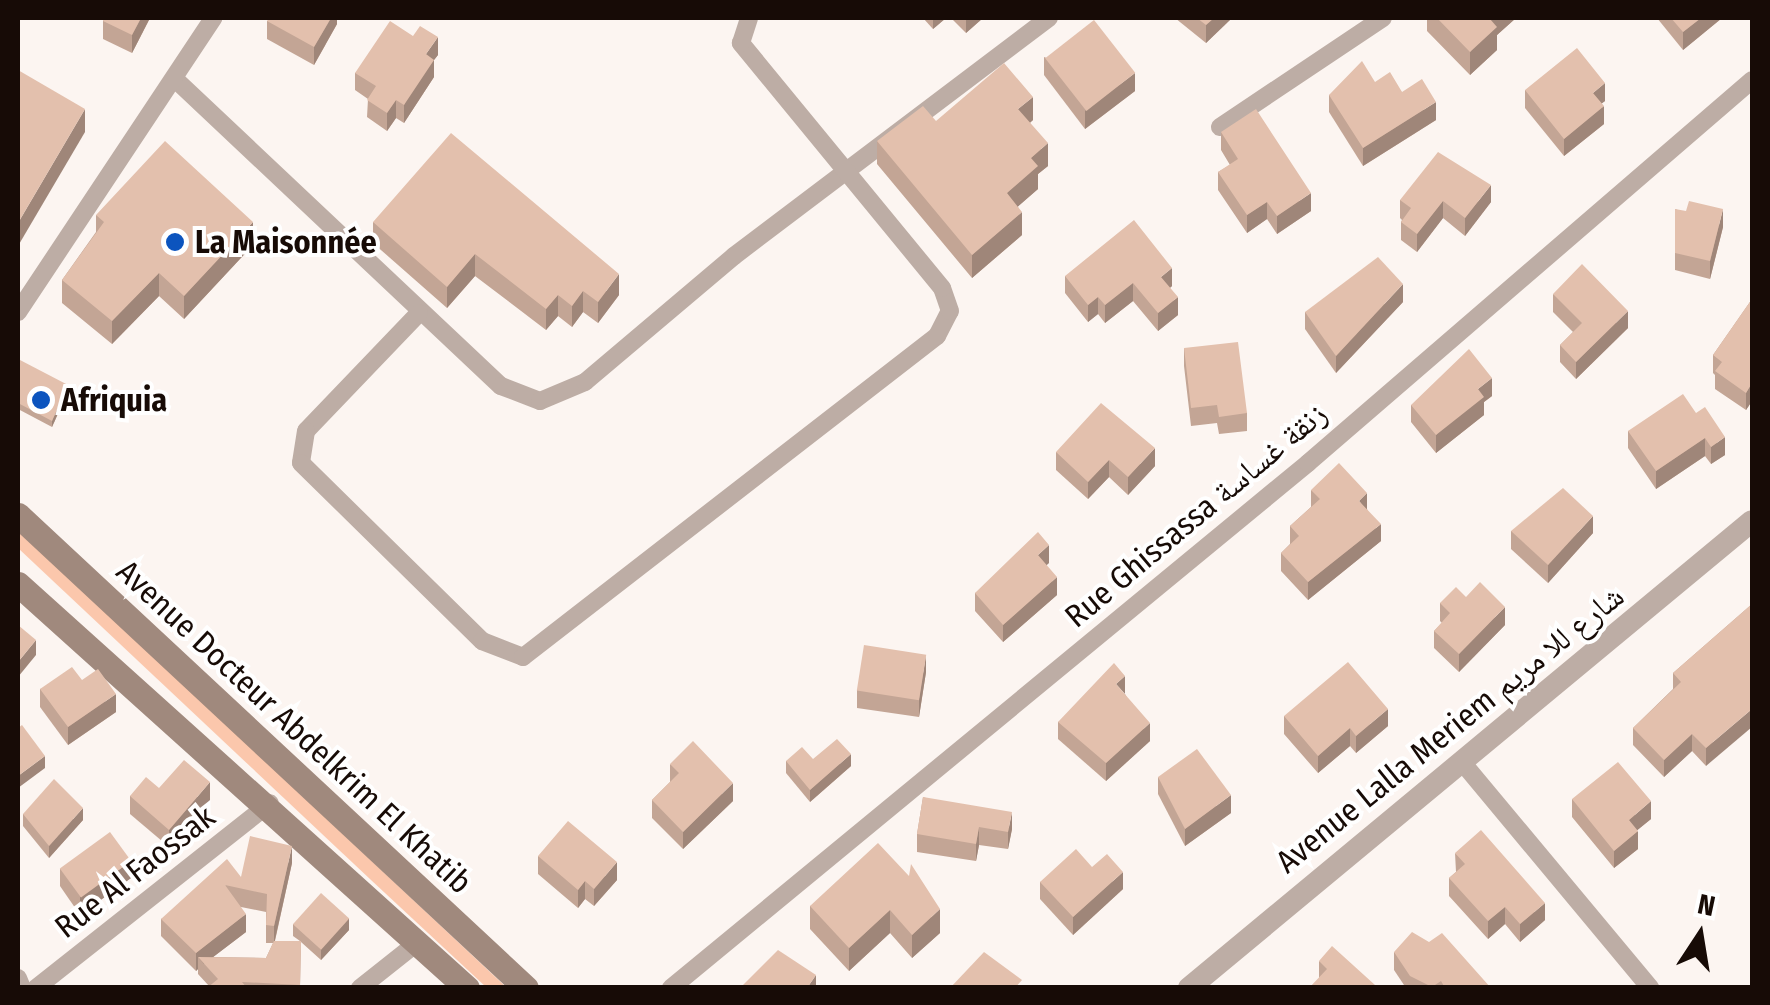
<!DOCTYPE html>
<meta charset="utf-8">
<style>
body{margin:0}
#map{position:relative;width:1770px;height:1005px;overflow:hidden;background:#fcf5f1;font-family:"Fira Sans Condensed","Noto Naskh Arabic",sans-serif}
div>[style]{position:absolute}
.green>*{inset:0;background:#fbc7ac}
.minor>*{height:18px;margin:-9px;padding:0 9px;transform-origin:9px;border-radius:9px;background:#bdada5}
.tertiary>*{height:22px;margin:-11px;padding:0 11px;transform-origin:11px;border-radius:11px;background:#bdada5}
.secondary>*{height:25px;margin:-12.5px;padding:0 12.5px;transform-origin:12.5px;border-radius:12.5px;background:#a0897d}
.wall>*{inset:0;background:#c3a595}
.shaded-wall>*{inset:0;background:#9f8679}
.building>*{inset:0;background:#e3c0ad;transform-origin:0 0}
.dots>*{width:28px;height:28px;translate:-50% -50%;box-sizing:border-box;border:5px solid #fff;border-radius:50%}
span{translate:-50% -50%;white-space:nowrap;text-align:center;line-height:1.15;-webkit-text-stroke:8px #fff;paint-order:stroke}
.poi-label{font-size:32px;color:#170b06;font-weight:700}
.left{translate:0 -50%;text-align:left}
.street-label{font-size:32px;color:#170b06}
.frame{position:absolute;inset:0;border:20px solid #170b06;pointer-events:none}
.north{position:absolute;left:1650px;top:885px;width:100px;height:100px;-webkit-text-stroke:8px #fff;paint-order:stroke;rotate:12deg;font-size:28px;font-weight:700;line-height:40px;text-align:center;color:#170b06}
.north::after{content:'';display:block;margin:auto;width:35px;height:45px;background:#170b06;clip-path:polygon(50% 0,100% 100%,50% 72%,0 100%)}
</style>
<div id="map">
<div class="green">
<i style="clip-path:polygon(18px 529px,506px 987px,486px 987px,371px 880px,18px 548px)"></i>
</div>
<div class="minor">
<i style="left:176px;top:80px;width:446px;rotate:43.3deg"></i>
<i style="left:501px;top:386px;width:42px;rotate:21deg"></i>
<i style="left:540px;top:401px;width:49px;rotate:-22.9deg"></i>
<i style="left:585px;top:382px;width:195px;rotate:-40.2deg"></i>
<i style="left:734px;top:256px;width:395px;rotate:-37.1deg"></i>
<i style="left:1220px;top:127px;width:196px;rotate:-33.8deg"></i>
<i style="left:18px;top:312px;width:353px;rotate:-56.4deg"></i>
<i style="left:419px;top:313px;width:163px;rotate:133.8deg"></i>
<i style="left:306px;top:431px;width:32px;rotate:99deg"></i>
<i style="left:301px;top:463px;width:254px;rotate:44.5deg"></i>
<i style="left:482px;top:641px;width:44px;rotate:21.3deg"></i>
<i style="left:523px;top:657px;width:524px;rotate:-37.79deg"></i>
<i style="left:937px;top:336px;width:28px;rotate:-63deg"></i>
<i style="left:950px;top:311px;width:24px;rotate:-109deg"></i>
<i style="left:942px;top:288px;width:317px;rotate:-129.4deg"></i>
<i style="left:741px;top:43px;width:26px;rotate:-72deg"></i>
<i style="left:1462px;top:762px;width:294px;rotate:50.2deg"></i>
<i style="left:18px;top:978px;width:11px;rotate:68deg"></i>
<i style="left:36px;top:988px;width:298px;rotate:-38.3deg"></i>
<i style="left:360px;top:988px;width:74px;rotate:-38.4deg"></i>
<i style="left:671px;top:988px;width:825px;rotate:-39.49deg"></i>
<i style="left:1308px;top:463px;width:586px;rotate:-40.78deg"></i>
</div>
<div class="tertiary">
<i style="left:1189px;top:988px;width:731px;rotate:-39.68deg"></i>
</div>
<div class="secondary">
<i style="left:18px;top:515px;width:694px;rotate:42.96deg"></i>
<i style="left:18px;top:584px;width:604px;rotate:41.98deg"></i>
</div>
<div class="wall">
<i style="clip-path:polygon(105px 18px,150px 18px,132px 53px,103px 39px,103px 21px)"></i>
<i style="clip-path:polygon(337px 18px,337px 24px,314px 65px,267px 39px,267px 21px)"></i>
<i style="clip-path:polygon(923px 18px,946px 18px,933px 29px)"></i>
<i style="clip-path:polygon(951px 18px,983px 18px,966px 33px)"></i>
<i style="clip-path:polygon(1175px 18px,1232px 18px,1206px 43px)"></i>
<i style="clip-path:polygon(1427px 18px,1516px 18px,1497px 35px,1497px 50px,1470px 75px,1427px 31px)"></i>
<i style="clip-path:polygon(1657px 18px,1722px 18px,1683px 50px)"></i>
<i style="clip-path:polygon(438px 55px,434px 60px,434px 77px,404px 123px,396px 118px,387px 131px,367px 117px,368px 99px,355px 90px,355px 73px)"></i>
<i style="clip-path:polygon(1044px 57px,1135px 91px,1085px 129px,1044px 75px)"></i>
<i style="clip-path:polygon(1375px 82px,1402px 92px,1436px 120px,1363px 166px,1329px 112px,1329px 95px)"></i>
<i style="clip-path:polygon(1525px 90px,1605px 101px,1602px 103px,1604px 124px,1564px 156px,1525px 108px)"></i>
<i style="clip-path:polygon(1033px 120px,1030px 123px,1048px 166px,1038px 174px,1038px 189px,1018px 206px,1022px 235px,972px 278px,877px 164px,877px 141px,936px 121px)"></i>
<i style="clip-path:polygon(1221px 132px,1311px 211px,1277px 234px,1267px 219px,1247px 233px,1218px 190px,1218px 172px,1230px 165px,1221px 150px)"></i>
<i style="clip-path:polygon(1400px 200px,1491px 202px,1465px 236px,1443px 218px,1417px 252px,1401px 240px,1401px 222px,1402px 220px,1400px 218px)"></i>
<i style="clip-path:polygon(1675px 209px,1723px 227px,1710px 279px,1675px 270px)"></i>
<i style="clip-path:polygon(96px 215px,253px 245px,184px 319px,159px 296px,112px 344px,62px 303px,62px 280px,96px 232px)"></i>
<i style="clip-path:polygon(373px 222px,619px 295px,598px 323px,583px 312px,572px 327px,558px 316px,546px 330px,475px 276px,447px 308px,373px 243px)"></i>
<i style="clip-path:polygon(1065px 276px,1172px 286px,1170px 288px,1178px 315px,1158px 331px,1133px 301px,1105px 323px,1098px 314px,1088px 322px,1065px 293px)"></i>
<i style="clip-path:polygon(1553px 294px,1628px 328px,1576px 379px,1560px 362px,1560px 345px,1573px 332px,1553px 312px)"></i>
<i style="clip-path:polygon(1752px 299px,1752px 401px,1746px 410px,1715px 389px,1715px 375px,1713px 373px,1713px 355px)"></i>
<i style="clip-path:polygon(1403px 302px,1336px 373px,1305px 329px,1305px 312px)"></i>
<i style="clip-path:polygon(1184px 348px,1247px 413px,1247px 431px,1219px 434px,1217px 423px,1191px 426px,1184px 366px)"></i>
<i style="clip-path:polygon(18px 364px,68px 391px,52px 427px,18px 409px)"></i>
<i style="clip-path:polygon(1492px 396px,1484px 402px,1484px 415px,1436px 453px,1411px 422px,1411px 405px)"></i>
<i style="clip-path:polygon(1696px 413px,1725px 455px,1711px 464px,1705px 456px,1656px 489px,1628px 448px,1628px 431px)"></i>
<i style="clip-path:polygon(1056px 452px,1155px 466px,1128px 495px,1109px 477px,1088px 499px,1056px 470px)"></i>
<i style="clip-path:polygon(1311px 490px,1367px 509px,1381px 541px,1308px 600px,1281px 571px,1281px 553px,1290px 544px,1290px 526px,1311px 507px)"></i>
<i style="clip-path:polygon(1511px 531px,1593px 533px,1548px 583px,1511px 549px)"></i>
<i style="clip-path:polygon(1049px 563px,1046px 565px,1057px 595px,1003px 642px,975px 611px,975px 593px)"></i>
<i style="clip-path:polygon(1466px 597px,1505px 625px,1459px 672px,1434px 648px,1434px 631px,1442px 623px,1440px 621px,1440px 603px)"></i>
<i style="clip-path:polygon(1752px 604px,1706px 766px,1692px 751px,1664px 777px,1633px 745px,1633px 728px,1673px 689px,1673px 673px)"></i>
<i style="clip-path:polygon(926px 672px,919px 717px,857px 708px,857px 690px)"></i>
<i style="clip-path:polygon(82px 680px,116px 712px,68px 745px,40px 707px,40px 689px)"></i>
<i style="clip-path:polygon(1125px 694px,1150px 741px,1106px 781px,1058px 739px,1058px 722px)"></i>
<i style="clip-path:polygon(1284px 716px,1388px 726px,1356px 753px,1350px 746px,1318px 773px,1284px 734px)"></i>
<i style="clip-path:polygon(813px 759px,851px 766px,810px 802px,786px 773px,786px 761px)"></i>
<i style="clip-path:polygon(670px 764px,733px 801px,683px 849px,652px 818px,652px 800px,670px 782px)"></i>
<i style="clip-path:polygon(1158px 777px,1231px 813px,1185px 846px,1158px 794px)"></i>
<i style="clip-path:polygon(159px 788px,210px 800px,169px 847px,130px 814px,130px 796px)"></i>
<i style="clip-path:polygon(923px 797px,1012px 829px,1008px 849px,979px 845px,976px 861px,917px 852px,917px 834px)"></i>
<i style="clip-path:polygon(1572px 799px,1651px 819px,1637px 830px,1638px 849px,1614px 868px,1572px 817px)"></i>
<i style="clip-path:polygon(23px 814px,83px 820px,49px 858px,23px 826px)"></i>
<i style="clip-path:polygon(1455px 853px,1545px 920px,1520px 942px,1505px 924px,1488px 939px,1449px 896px,1449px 878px,1456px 872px)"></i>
<i style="clip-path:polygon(538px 856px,617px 880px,594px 906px,585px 899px,578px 908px,538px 874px)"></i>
<i style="clip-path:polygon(evenodd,292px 863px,275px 941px,300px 941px,293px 936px,293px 924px,349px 930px,321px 960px,301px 942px,300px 988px,207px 988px,209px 986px,198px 974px,198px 969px,196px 971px,161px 936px,161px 919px,241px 877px,292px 863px,241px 907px,266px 912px,266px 943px,273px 943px,266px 958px,213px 957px,246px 932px,241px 907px)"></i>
<i style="clip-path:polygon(1092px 867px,1123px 889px,1073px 935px,1040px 899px,1040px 882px)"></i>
<i style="clip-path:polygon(60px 869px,131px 878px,80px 915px,60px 886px)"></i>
<i style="clip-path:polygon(909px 876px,940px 933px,912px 958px,890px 933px,849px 971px,810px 929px,810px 906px)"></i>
<i style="clip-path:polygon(1394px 952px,1491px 988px,1406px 988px,1394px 970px)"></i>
<i style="clip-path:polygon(1319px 961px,1375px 988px,1319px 978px)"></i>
</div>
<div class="shaded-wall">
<i style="clip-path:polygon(141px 18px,150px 18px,132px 53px,132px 35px)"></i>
<i style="clip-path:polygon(331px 18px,337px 18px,337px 24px,314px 65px,314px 47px)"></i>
<i style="clip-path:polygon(933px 18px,946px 18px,933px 29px)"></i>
<i style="clip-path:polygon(966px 18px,983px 18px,966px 33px)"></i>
<i style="clip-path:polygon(1214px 18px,1232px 18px,1206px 43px,1206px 25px)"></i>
<i style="clip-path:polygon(1491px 18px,1516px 18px,1497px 35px,1497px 50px,1470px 75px,1470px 52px)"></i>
<i style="clip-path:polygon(1701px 18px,1722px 18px,1683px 50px,1683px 32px)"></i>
<i style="clip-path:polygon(438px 37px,438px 55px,434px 60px,434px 77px,404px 123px,404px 105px,426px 54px)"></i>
<i style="clip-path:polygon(1135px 73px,1135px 91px,1085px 129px,1085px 111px)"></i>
<i style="clip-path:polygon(1605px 83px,1605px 101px,1593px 110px,1593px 93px)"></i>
<i style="clip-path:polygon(1033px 97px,1033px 120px,1018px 132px,1018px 109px)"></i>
<i style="clip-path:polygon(396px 100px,396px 118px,387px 131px,387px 113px)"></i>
<i style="clip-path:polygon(1436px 102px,1436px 120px,1363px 166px,1363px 148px)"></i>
<i style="clip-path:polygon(1604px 106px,1604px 124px,1564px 156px,1564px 139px)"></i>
<i style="clip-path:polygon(85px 109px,85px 132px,18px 246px,18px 223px)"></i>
<i style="clip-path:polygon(1048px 143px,1048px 166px,1038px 174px,1038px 189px,1007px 216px,1007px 193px,1031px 158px)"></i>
<i style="clip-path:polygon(1491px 185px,1491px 202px,1465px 236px,1465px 218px)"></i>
<i style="clip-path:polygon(1311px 193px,1311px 211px,1277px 234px,1277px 216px)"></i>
<i style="clip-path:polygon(1443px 201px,1443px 218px,1417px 252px,1417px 234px)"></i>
<i style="clip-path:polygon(1267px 202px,1267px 219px,1247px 233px,1247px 215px)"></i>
<i style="clip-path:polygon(1723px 209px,1723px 227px,1710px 279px,1710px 261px)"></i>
<i style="clip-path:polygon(1022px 212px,1022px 235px,972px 278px,972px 255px)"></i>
<i style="clip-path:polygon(253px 222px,253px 245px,184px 319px,184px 296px)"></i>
<i style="clip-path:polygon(475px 254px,475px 276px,447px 308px,447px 287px)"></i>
<i style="clip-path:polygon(1172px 268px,1172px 286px,1161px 295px,1161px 277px)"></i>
<i style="clip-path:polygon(159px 273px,159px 296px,112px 344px,112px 321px)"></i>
<i style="clip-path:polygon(619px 274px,619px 295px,598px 323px,598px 302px)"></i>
<i style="clip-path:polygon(1133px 283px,1133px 301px,1105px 323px,1105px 305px)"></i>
<i style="clip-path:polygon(1403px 284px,1403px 302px,1336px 373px,1336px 356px)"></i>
<i style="clip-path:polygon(583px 291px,583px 312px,572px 327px,572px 306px)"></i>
<i style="clip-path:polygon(558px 295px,558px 316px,546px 330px,546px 309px)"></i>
<i style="clip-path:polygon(1098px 297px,1098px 314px,1088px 322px,1088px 305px)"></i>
<i style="clip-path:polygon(1178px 297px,1178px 315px,1158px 331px,1158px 313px)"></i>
<i style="clip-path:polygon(1628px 311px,1628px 328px,1576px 379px,1576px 362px)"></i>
<i style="clip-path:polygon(1492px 378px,1492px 396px,1484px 402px,1484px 415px,1436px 453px,1436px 435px,1478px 389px)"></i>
<i style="clip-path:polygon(1752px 383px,1752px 401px,1746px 410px,1746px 393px)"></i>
<i style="clip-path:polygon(68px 385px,68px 391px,52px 427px,52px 421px)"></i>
<i style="clip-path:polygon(1725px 437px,1725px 455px,1711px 464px,1711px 447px)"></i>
<i style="clip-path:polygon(1705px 438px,1705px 456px,1656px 489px,1656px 471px)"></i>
<i style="clip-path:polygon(1155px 448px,1155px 466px,1128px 495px,1128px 477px)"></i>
<i style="clip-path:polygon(1109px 460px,1109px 477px,1088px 499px,1088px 482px)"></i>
<i style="clip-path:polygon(1367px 493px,1367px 511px,1359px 501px)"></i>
<i style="clip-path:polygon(1593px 516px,1593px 533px,1548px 583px,1548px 565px)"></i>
<i style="clip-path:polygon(1381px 524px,1381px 541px,1308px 600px,1308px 582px)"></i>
<i style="clip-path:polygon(1049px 545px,1049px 563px,1038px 573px,1038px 555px)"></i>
<i style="clip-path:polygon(1057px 577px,1057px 595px,1003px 642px,1003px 625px)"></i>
<i style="clip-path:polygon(1505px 607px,1505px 625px,1459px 672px,1459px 654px)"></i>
<i style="clip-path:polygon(36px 640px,36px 655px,18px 677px,18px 662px)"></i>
<i style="clip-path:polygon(926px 655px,926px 672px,919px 717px,919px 699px)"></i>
<i style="clip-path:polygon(1125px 676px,1125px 694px,1116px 684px)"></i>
<i style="clip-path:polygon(116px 694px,116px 712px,68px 745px,68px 727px)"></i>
<i style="clip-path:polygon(1388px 709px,1388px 726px,1356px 753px,1356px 736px)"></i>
<i style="clip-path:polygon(1752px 709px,1752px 727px,1706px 766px,1706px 748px)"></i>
<i style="clip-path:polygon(1150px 723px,1150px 741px,1106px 781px,1106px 763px)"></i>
<i style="clip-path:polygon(1350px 728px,1350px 746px,1318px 773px,1318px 756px)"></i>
<i style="clip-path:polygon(1692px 734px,1692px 751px,1664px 777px,1664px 760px)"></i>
<i style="clip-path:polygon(851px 754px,851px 766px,810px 802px,810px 790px)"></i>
<i style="clip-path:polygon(45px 756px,45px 768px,18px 788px,18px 776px)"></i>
<i style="clip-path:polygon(210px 782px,210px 800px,169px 847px,169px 830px)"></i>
<i style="clip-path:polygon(733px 783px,733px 801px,683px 849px,683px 832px)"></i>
<i style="clip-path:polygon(1231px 795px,1231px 813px,1185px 846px,1185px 829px)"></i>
<i style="clip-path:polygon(1651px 801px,1651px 819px,1629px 837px,1629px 820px)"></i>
<i style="clip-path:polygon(83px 808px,83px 820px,49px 858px,49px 846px)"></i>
<i style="clip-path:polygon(1012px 812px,1012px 829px,1008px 849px,1008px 832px)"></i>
<i style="clip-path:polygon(979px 827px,979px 845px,976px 861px,976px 844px)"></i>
<i style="clip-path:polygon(1638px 831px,1638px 849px,1614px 868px,1614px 851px)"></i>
<i style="clip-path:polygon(292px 846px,292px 863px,274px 944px,274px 926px)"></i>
<i style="clip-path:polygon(131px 861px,131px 878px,80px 915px,80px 897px)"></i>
<i style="clip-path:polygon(617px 862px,617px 880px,594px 906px,594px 889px)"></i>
<i style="clip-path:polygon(1123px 872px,1123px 889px,1073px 935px,1073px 917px)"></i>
<i style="clip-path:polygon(585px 881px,585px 899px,578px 908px,578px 890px)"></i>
<i style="clip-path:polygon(1545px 903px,1545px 920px,1520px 942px,1520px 924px)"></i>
<i style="clip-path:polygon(1505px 907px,1505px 924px,1488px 939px,1488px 921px)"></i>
<i style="clip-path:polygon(940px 909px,940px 933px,912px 958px,912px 935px)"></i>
<i style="clip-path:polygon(890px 910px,890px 933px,849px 971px,849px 948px)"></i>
<i style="clip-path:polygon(246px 914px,246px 932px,204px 964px,198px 957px,198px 969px,196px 971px,196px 953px)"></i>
<i style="clip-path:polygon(349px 918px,349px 930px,321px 960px,321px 948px)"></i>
<i style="clip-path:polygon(816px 975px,816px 988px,807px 988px)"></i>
</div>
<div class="building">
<i style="clip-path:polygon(105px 18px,141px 18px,132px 35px,103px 21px)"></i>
<i style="clip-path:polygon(269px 18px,331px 18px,314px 47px,267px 21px)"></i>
<i style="clip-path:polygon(1197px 18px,1214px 18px,1206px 25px)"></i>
<i style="clip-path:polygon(1437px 18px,1491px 18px,1490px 19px,1497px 27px,1470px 52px)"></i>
<i style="clip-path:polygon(1671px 18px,1701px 18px,1683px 32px)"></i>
<i style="left:1094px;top:20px;width:67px;height:62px;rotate:52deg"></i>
<i style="clip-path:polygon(390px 21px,413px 36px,420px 26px,438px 37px,426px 54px,434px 60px,404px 105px,396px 100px,387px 113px,367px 100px,376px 86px,355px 73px)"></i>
<i style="clip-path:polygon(1577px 48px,1605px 83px,1593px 93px,1604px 106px,1564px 139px,1525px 90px)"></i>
<i style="clip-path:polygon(1362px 61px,1375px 82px,1390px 72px,1402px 92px,1422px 79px,1436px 102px,1363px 148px,1329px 95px)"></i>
<i style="clip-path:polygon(1004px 63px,1033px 97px,1018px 109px,1048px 143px,1031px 158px,1038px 166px,1007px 193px,1022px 212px,972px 255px,877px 141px,923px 106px,936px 121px)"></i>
<i style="clip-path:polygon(18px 70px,85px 109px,18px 223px)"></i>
<i style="clip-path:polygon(1256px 109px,1311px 193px,1277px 216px,1267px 202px,1247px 215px,1218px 172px,1238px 159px,1221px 132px)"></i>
<i style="clip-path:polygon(451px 133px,619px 274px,598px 302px,583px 291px,572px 306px,558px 295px,546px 309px,475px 254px,447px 287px,373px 222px)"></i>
<i style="clip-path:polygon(165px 141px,253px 222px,184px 296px,159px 273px,112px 321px,62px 280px,104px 222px,96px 215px)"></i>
<i style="clip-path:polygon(1438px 152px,1491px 185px,1465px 218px,1443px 201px,1417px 234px,1401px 222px,1411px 208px,1400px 200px)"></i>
<i style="clip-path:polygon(1689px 201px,1723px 209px,1710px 261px,1675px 253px,1675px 209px,1686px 211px)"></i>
<i style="clip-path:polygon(1134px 220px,1172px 268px,1161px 277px,1178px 297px,1158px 313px,1133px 283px,1105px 305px,1098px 297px,1088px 305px,1065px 276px)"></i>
<i style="clip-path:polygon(1378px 257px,1403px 284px,1336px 356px,1305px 312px)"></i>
<i style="clip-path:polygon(1582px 264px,1628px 311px,1576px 362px,1560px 345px,1582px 323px,1553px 294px)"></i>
<i style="clip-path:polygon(1752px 299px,1752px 383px,1746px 393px,1715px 371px,1722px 362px,1713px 355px)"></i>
<i style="clip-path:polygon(1238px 342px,1247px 413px,1219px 417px,1217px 405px,1191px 408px,1184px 348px)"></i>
<i style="clip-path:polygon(1469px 349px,1492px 378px,1478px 389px,1484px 397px,1436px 435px,1411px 405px)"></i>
<i style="clip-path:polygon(20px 360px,68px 385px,52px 421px,18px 403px,18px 364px)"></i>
<i style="clip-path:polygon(1683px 394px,1696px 413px,1705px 407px,1725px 437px,1711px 447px,1705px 438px,1656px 471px,1628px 431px)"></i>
<i style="clip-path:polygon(1101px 403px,1155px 448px,1128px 477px,1109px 460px,1088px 482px,1056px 452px)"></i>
<i style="clip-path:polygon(1339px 463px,1367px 493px,1359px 501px,1381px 524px,1308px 582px,1281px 553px,1299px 536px,1290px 526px,1320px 499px,1311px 490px)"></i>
<i style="clip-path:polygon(1563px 488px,1593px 516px,1548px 565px,1511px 531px)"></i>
<i style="clip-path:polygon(1038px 532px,1049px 545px,1038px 555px,1057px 577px,1003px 625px,975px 593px)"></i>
<i style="clip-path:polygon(1480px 582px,1505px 607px,1459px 654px,1434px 631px,1450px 613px,1440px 603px,1456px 587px,1466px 597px)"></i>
<i style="clip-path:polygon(1752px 604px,1752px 709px,1706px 748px,1692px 734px,1664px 760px,1633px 728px,1681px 682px,1673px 673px)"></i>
<i style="clip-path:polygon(18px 625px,36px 640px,18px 662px)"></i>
<i style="left:864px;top:645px;width:63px;height:46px;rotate:9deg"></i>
<i style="clip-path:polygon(1348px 662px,1388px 709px,1356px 736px,1350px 728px,1318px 756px,1284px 716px)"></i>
<i style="clip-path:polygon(1114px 663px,1125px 676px,1116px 684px,1150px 723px,1106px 763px,1058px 722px)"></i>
<i style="clip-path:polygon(72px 667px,82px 680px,98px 669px,116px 694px,68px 727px,40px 689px)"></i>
<i style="clip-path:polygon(22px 725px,45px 756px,18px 776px,18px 728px)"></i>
<i style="clip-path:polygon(837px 739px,851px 754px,810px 790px,786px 761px,802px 747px,813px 759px)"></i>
<i style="clip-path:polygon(693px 741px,733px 783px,683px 832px,652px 800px,679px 773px,670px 764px)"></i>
<i style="clip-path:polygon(1197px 749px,1231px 795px,1185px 829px,1158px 777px)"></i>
<i style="clip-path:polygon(184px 760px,210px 782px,169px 830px,130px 796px,146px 777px,159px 788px)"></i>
<i style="clip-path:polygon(1618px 762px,1651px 801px,1629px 820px,1638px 831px,1614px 851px,1572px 799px)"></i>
<i style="clip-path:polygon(54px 779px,83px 808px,49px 846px,23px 814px)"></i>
<i style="clip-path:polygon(923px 797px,1012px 812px,1008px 832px,979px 827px,976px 844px,917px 834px)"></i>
<i style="clip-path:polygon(568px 821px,617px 862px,594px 889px,585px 881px,578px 890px,538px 856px)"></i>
<i style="clip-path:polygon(1481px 830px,1545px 903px,1520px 924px,1505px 907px,1488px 921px,1449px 878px,1465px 864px,1455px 853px)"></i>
<i style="left:110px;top:832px;width:36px;height:62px;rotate:54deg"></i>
<i style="clip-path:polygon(250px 836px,292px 846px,274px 926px,266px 925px,267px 894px,225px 885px,246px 914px,196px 953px,161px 919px,227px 859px,241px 877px)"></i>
<i style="clip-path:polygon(878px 843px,909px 876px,911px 864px,940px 909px,912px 935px,890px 910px,849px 948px,810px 906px)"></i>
<i style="clip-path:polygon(1076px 849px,1092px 867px,1107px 854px,1123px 872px,1073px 917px,1040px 882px)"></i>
<i style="left:321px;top:893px;width:38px;height:42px;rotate:42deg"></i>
<i style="clip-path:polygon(1412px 932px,1429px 942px,1442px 933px,1491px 988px,1445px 988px,1441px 981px,1432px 987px,1410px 976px,1394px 952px)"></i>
<i style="clip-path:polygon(274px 941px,301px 941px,300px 985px,242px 982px,247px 988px,207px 988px,218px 979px,198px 957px,266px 958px)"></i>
<i style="clip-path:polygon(1332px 946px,1375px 985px,1372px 988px,1309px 988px,1327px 969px,1319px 961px)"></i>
<i style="clip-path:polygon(778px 950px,816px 975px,807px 988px,740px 988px)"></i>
<i style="clip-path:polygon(984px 952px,1022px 980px,1015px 988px,950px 988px)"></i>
</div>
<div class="dots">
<i style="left:175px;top:242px;background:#0c54be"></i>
<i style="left:41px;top:400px;background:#0c54be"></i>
</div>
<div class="poi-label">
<span class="left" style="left:195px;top:242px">La Maisonnée</span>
<span class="left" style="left:61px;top:400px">Afriquia</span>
</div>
<div class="street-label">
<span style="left:1196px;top:515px;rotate:-40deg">Rue Ghissassa زنقة غساسة</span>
<span style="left:294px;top:727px;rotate:43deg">Avenue Docteur Abdelkrim El Khatib</span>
<span style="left:1450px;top:729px;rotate:-39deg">Avenue Lalla Meriem شارع للا مريم</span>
<span style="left:135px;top:872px;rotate:-38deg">Rue Al Faossak</span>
</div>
<div class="frame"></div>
<div class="north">N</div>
</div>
